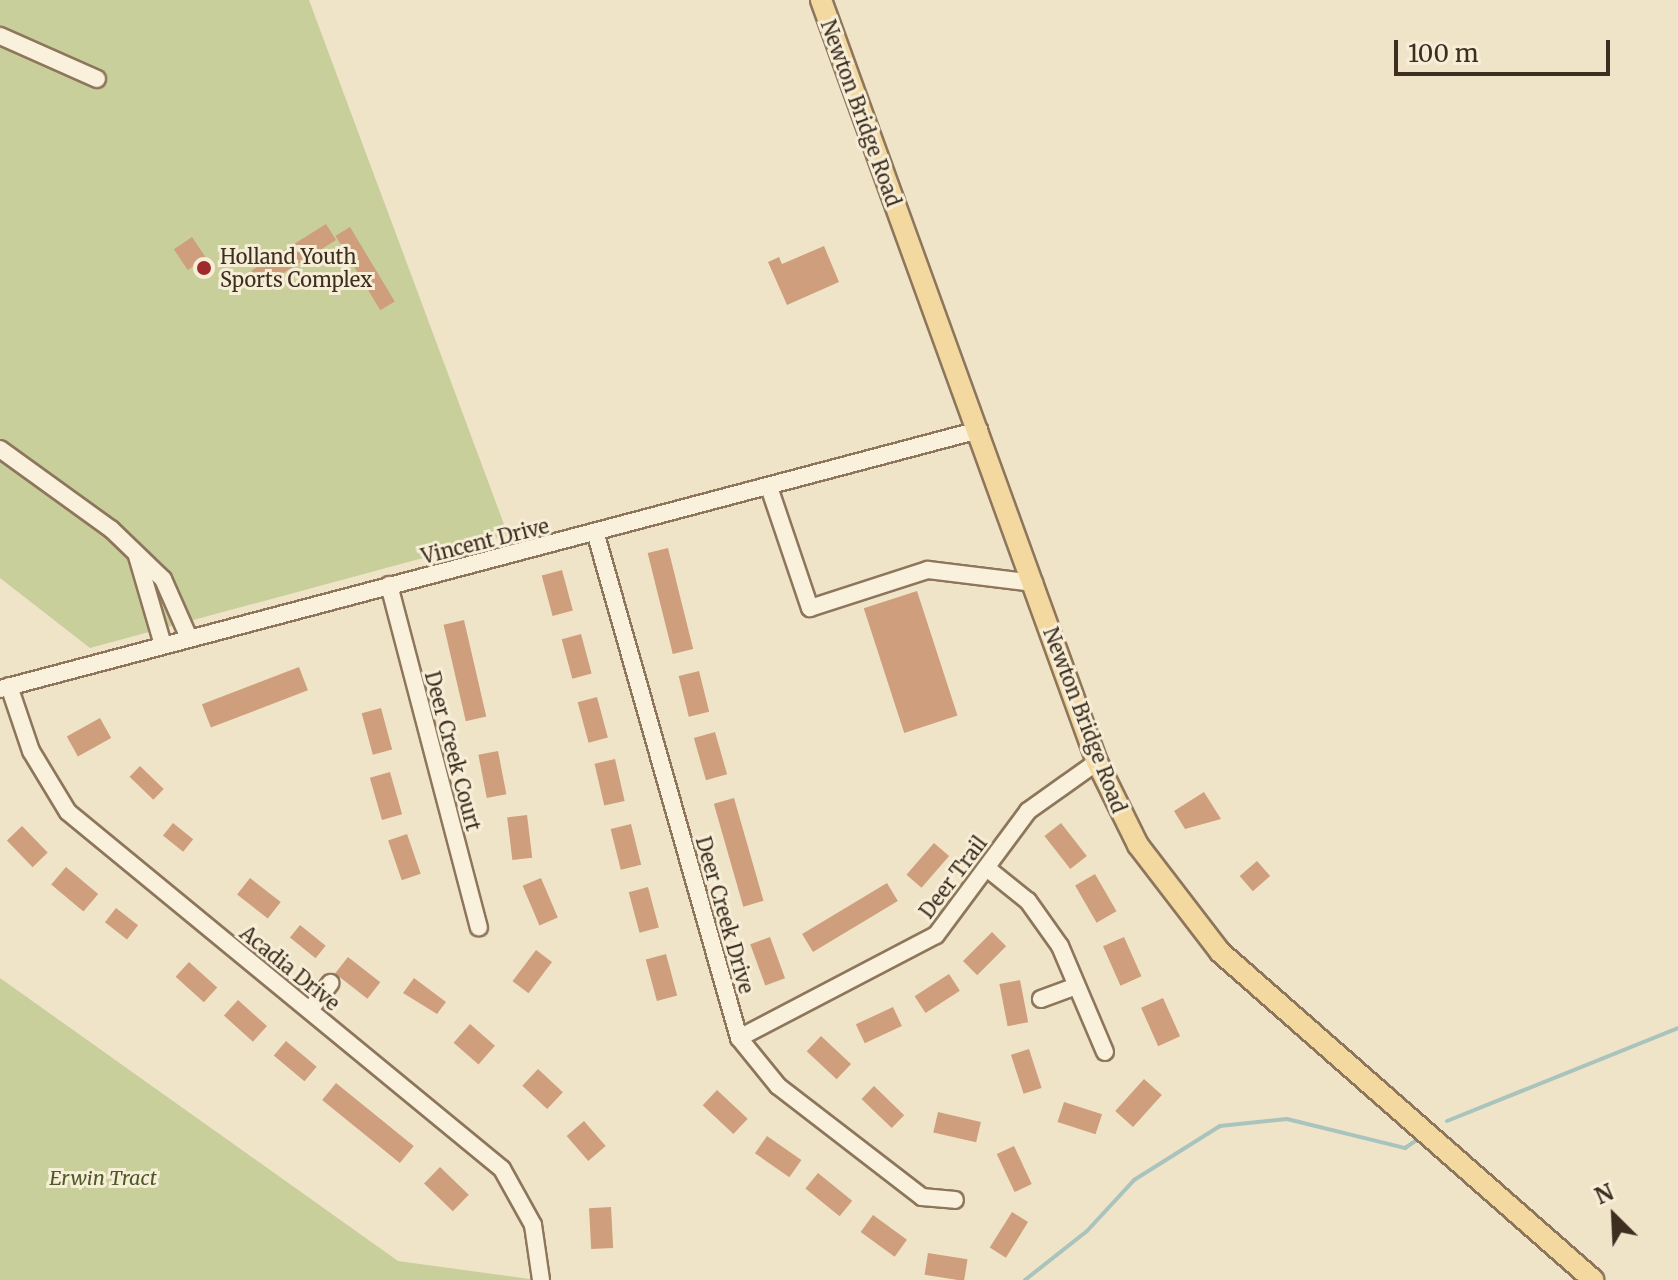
<!DOCTYPE html>
<style>
body{margin:0}
#map{position:relative;width:1678px;height:1280px;overflow:hidden;background:#f0e4c8;font-family:Merriweather,serif}
div>[style]{position:absolute}
.green>*{inset:0;background:#c9cf9b}
.stream>*{height:4px;margin:-2px;padding:0 2px;transform-origin:2px;border-radius:2px;background:#a9c4bc}
.building>*{inset:0;background:#cf9f7d;transform-origin:0 0}
.roads{filter:drop-shadow(2px 0 #8d765c) drop-shadow(-2px 0 #8d765c) drop-shadow(0 2px #8d765c) drop-shadow(0 -2px #8d765c)}
.minor>*{height:16px;margin:-8px;padding:0 8px;transform-origin:8px;border-radius:8px;background:#faf1dc}
.major>*{height:20px;margin:-10px;padding:0 10px;transform-origin:10px;border-radius:10px;background:#f3d9a0}
.dots>*{width:22px;height:22px;translate:-50% -50%;box-sizing:border-box;border:4px solid #f7eed8;border-radius:50%}
span{translate:-50% -50%;white-space:nowrap;text-align:center;line-height:1.15;-webkit-text-stroke:6px #f7eed8;paint-order:stroke}
.street-label{font-size:20px;color:#3d2e20}
.poi-label{font-size:20px;color:#3d2e20}
.left{translate:0 -50%;text-align:left}
.park-label{font-size:20px;color:#4d5a26;font-style:italic}
.north{position:absolute;left:1574px;top:1176px;width:80px;height:80px;-webkit-text-stroke:6px #f7eed8;paint-order:stroke;rotate:336deg;font-size:22px;font-weight:700;line-height:32px;text-align:center;color:#3d2e20}
.north::after{content:'';display:block;margin:auto;width:28px;height:36px;background:#3d2e20;clip-path:polygon(50% 0,100% 100%,50% 72%,0 100%)}
.scale{position:absolute;left:1394px;top:40px;width:216px;height:36px;box-sizing:border-box;border:4px solid #3d2e20;border-top:0;padding-left:10px;font-size:24px;line-height:28px;white-space:nowrap;color:#3d2e20;-webkit-text-stroke:6px #f7eed8;paint-order:stroke}
</style>
<div id="map">
<div class="green">
<i style="clip-path:polygon(0 0,309px 0,508px 535px,90px 648px,0 578px)"></i>
<i style="clip-path:polygon(0 978px,398px 1261px,537px 1280px,0 1280px)"></i>
</div>
<div class="stream">
<i style="left:1447px;top:1121px;width:249px;rotate:-21.9deg"></i>
<i style="left:1025px;top:1280px;width:79px;rotate:-38.3deg"></i>
<i style="left:1087px;top:1231px;width:69px;rotate:-47.3deg"></i>
<i style="left:1134px;top:1180px;width:102px;rotate:-32.1deg"></i>
<i style="left:1220px;top:1126px;width:67px;rotate:-6deg"></i>
<i style="left:1287px;top:1119px;width:122px;rotate:13.8deg"></i>
<i style="left:1405px;top:1148px;width:14px;rotate:-34deg"></i>
</div>
<div class="building">
<i style="left:326px;top:224px;width:19px;height:88px;rotate:58deg"></i>
<i style="left:350px;top:227px;width:87px;height:17px;rotate:59deg"></i>
<i style="left:192px;top:237px;width:25px;height:22px;rotate:56deg"></i>
<i style="clip-path:polygon(824px 246px,839px 282px,787px 305px,768px 262px,779px 257px,782px 264px)"></i>
<i style="left:668px;top:548px;width:104px;height:21px;rotate:76deg"></i>
<i style="left:562px;top:570px;width:42px;height:21px;rotate:75deg"></i>
<i style="left:917px;top:591px;width:131px;height:56px;rotate:72deg"></i>
<i style="left:464px;top:620px;width:99px;height:21px;rotate:77deg"></i>
<i style="left:581px;top:634px;width:41px;height:20px;rotate:75deg"></i>
<i style="left:299px;top:667px;width:25px;height:104px;rotate:69deg"></i>
<i style="left:699px;top:671px;width:42px;height:21px;rotate:76deg"></i>
<i style="left:597px;top:697px;width:42px;height:20px;rotate:75deg"></i>
<i style="left:381px;top:708px;width:43px;height:20px;rotate:75deg"></i>
<i style="left:100px;top:718px;width:23px;height:38px;rotate:61deg"></i>
<i style="left:715px;top:732px;width:44px;height:22px;rotate:74deg"></i>
<i style="left:498px;top:751px;width:44px;height:20px;rotate:79deg"></i>
<i style="left:615px;top:759px;width:43px;height:21px;rotate:77deg"></i>
<i style="left:140px;top:766px;width:33px;height:15px;rotate:44deg"></i>
<i style="left:390px;top:772px;width:44px;height:21px;rotate:74deg"></i>
<i style="clip-path:polygon(1204px 792px,1221px 819px,1185px 829px,1174px 811px)"></i>
<i style="left:734px;top:798px;width:107px;height:21px;rotate:74deg"></i>
<i style="left:527px;top:815px;width:43px;height:20px;rotate:83deg"></i>
<i style="left:173px;top:823px;width:26px;height:16px;rotate:39deg"></i>
<i style="left:1061px;top:823px;width:42px;height:21px;rotate:52deg"></i>
<i style="left:631px;top:824px;width:42px;height:21px;rotate:76deg"></i>
<i style="left:22px;top:826px;width:37px;height:21px;rotate:46deg"></i>
<i style="left:407px;top:834px;width:42px;height:20px;rotate:71deg"></i>
<i style="left:934px;top:843px;width:20px;height:42px;rotate:41deg"></i>
<i style="left:1257px;top:861px;width:20px;height:23px;rotate:49deg"></i>
<i style="left:66px;top:867px;width:42px;height:23px;rotate:40deg"></i>
<i style="left:1095px;top:874px;width:43px;height:23px;rotate:60deg"></i>
<i style="left:250px;top:878px;width:39px;height:21px;rotate:38deg"></i>
<i style="left:541px;top:878px;width:43px;height:20px;rotate:67deg"></i>
<i style="left:887px;top:883px;width:21px;height:99px;rotate:59deg"></i>
<i style="left:648px;top:887px;width:42px;height:20px;rotate:75deg"></i>
<i style="left:116px;top:908px;width:28px;height:18px;rotate:38deg"></i>
<i style="left:300px;top:925px;width:33px;height:16px;rotate:39deg"></i>
<i style="left:992px;top:932px;width:20px;height:41px;rotate:45deg"></i>
<i style="left:770px;top:937px;width:44px;height:21px;rotate:70deg"></i>
<i style="left:1124px;top:937px;width:43px;height:23px;rotate:66deg"></i>
<i style="left:536px;top:950px;width:20px;height:39px;rotate:37deg"></i>
<i style="left:666px;top:954px;width:43px;height:21px;rotate:75deg"></i>
<i style="left:348px;top:957px;width:41px;height:21px;rotate:38deg"></i>
<i style="left:189px;top:962px;width:38px;height:20px;rotate:42deg"></i>
<i style="left:949px;top:974px;width:20px;height:41px;rotate:57deg"></i>
<i style="clip-path:polygon(414px 978px,446px 1002px,437px 1014px,403px 993px)"></i>
<i style="left:1020px;top:980px;width:43px;height:21px;rotate:79deg"></i>
<i style="left:1163px;top:998px;width:42px;height:24px;rotate:66deg"></i>
<i style="left:238px;top:1000px;width:39px;height:21px;rotate:42deg"></i>
<i style="left:893px;top:1007px;width:21px;height:41px;rotate:65deg"></i>
<i style="left:470px;top:1024px;width:33px;height:25px;rotate:41deg"></i>
<i style="left:821px;top:1036px;width:41px;height:21px;rotate:43deg"></i>
<i style="left:286px;top:1041px;width:40px;height:19px;rotate:40deg"></i>
<i style="left:1029px;top:1049px;width:41px;height:19px;rotate:72deg"></i>
<i style="left:538px;top:1069px;width:34px;height:23px;rotate:43deg"></i>
<i style="left:1144px;top:1079px;width:24px;height:43px;rotate:42deg"></i>
<i style="left:336px;top:1083px;width:100px;height:22px;rotate:39deg"></i>
<i style="left:874px;top:1086px;width:42px;height:18px;rotate:44deg"></i>
<i style="left:717px;top:1090px;width:42px;height:21px;rotate:43deg"></i>
<i style="left:1064px;top:1102px;width:40px;height:21px;rotate:18deg"></i>
<i style="left:938px;top:1112px;width:44px;height:21px;rotate:13deg"></i>
<i style="left:584px;top:1121px;width:33px;height:23px;rotate:49deg"></i>
<i style="left:767px;top:1136px;width:42px;height:21px;rotate:35deg"></i>
<i style="left:1014px;top:1146px;width:42px;height:19px;rotate:65deg"></i>
<i style="left:440px;top:1167px;width:40px;height:23px;rotate:44deg"></i>
<i style="left:818px;top:1173px;width:44px;height:20px;rotate:39deg"></i>
<i style="left:611px;top:1207px;width:41px;height:22px;rotate:87deg"></i>
<i style="left:1012px;top:1212px;width:19px;height:42px;rotate:32deg"></i>
<i style="left:873px;top:1215px;width:42px;height:21px;rotate:36deg"></i>
<i style="left:928px;top:1253px;width:40px;height:22px;rotate:9deg"></i>
</div>
<div class="roads">
<div class="minor">
<i style="left:0;top:36px;width:106px;rotate:23.9deg"></i>
<i style="left:0;top:449px;width:137px;rotate:35.8deg"></i>
<i style="left:111px;top:529px;width:72px;rotate:43.9deg"></i>
<i style="left:163px;top:579px;width:64px;rotate:66.2deg"></i>
<i style="left:769px;top:487px;width:128px;rotate:71.3deg"></i>
<i style="left:810px;top:608px;width:124px;rotate:-17.9deg"></i>
<i style="left:928px;top:570px;width:107px;rotate:7deg"></i>
<i style="left:596px;top:535px;width:523px;rotate:74.13deg"></i>
<i style="left:739px;top:1038px;width:62px;rotate:50.9deg"></i>
<i style="left:778px;top:1086px;width:182px;rotate:37.6deg"></i>
<i style="left:922px;top:1197px;width:33px;rotate:5deg"></i>
<i style="left:137px;top:556px;width:93px;rotate:73.7deg"></i>
<i style="left:389px;top:585px;width:354px;rotate:75.3deg"></i>
<i style="left:9px;top:686px;width:69px;rotate:71.3deg"></i>
<i style="left:31px;top:751px;width:71px;rotate:58.8deg"></i>
<i style="left:68px;top:812px;width:562px;rotate:39.44deg"></i>
<i style="left:502px;top:1169px;width:64px;rotate:61deg"></i>
<i style="left:533px;top:1225px;width:56px;rotate:81.7deg"></i>
<i style="left:0;top:689px;width:1013px;rotate:-14.82deg"></i>
<i style="left:988px;top:869px;width:51px;rotate:38.7deg"></i>
<i style="left:1028px;top:901px;width:55px;rotate:54.6deg"></i>
<i style="left:1060px;top:946px;width:115px;rotate:67deg"></i>
<i style="left:1041px;top:999px;width:37px;rotate:-20deg"></i>
<i style="left:310px;top:1010px;width:34px;rotate:-53deg"></i>
<i style="left:739px;top:1038px;width:222px;rotate:-27.6deg"></i>
<i style="left:936px;top:935px;width:154px;rotate:-53.4deg"></i>
<i style="left:1028px;top:811px;width:85px;rotate:-35.4deg"></i>
</div>
<div class="major">
<i style="left:821px;top:0;width:810px;rotate:70.09deg"></i>
<i style="left:1097px;top:762px;width:93px;rotate:63.7deg"></i>
<i style="left:1138px;top:845px;width:135px;rotate:52.5deg"></i>
<i style="left:1220px;top:952px;width:497px;rotate:41.3deg"></i>
</div>
</div>
<div class="dots">
<i style="left:204px;top:268px;background:#9e2a2b"></i>
</div>
<div class="street-label">
<span style="left:861px;top:113px;rotate:70deg">Newton Bridge Road</span>
<span style="left:485px;top:541px;rotate:-14deg">Vincent Drive</span>
<span style="left:1085px;top:720px;rotate:69deg">Newton Bridge Road</span>
<span style="left:453px;top:751px;rotate:75deg">Deer Creek Court</span>
<span style="left:953px;top:877px;rotate:-53deg">Deer Trail</span>
<span style="left:725px;top:915px;rotate:74deg">Deer Creek Drive</span>
<span style="left:290px;top:968px;rotate:39deg">Acadia Drive</span>
</div>
<div class="poi-label">
<span class="left" style="left:220px;top:268px">Holland Youth<br>Sports Complex</span>
</div>
<div class="park-label">
<span style="left:103px;top:1177px">Erwin Tract</span>
</div>
<div class="north">N</div>
<div class="scale">100 m</div>
</div>
